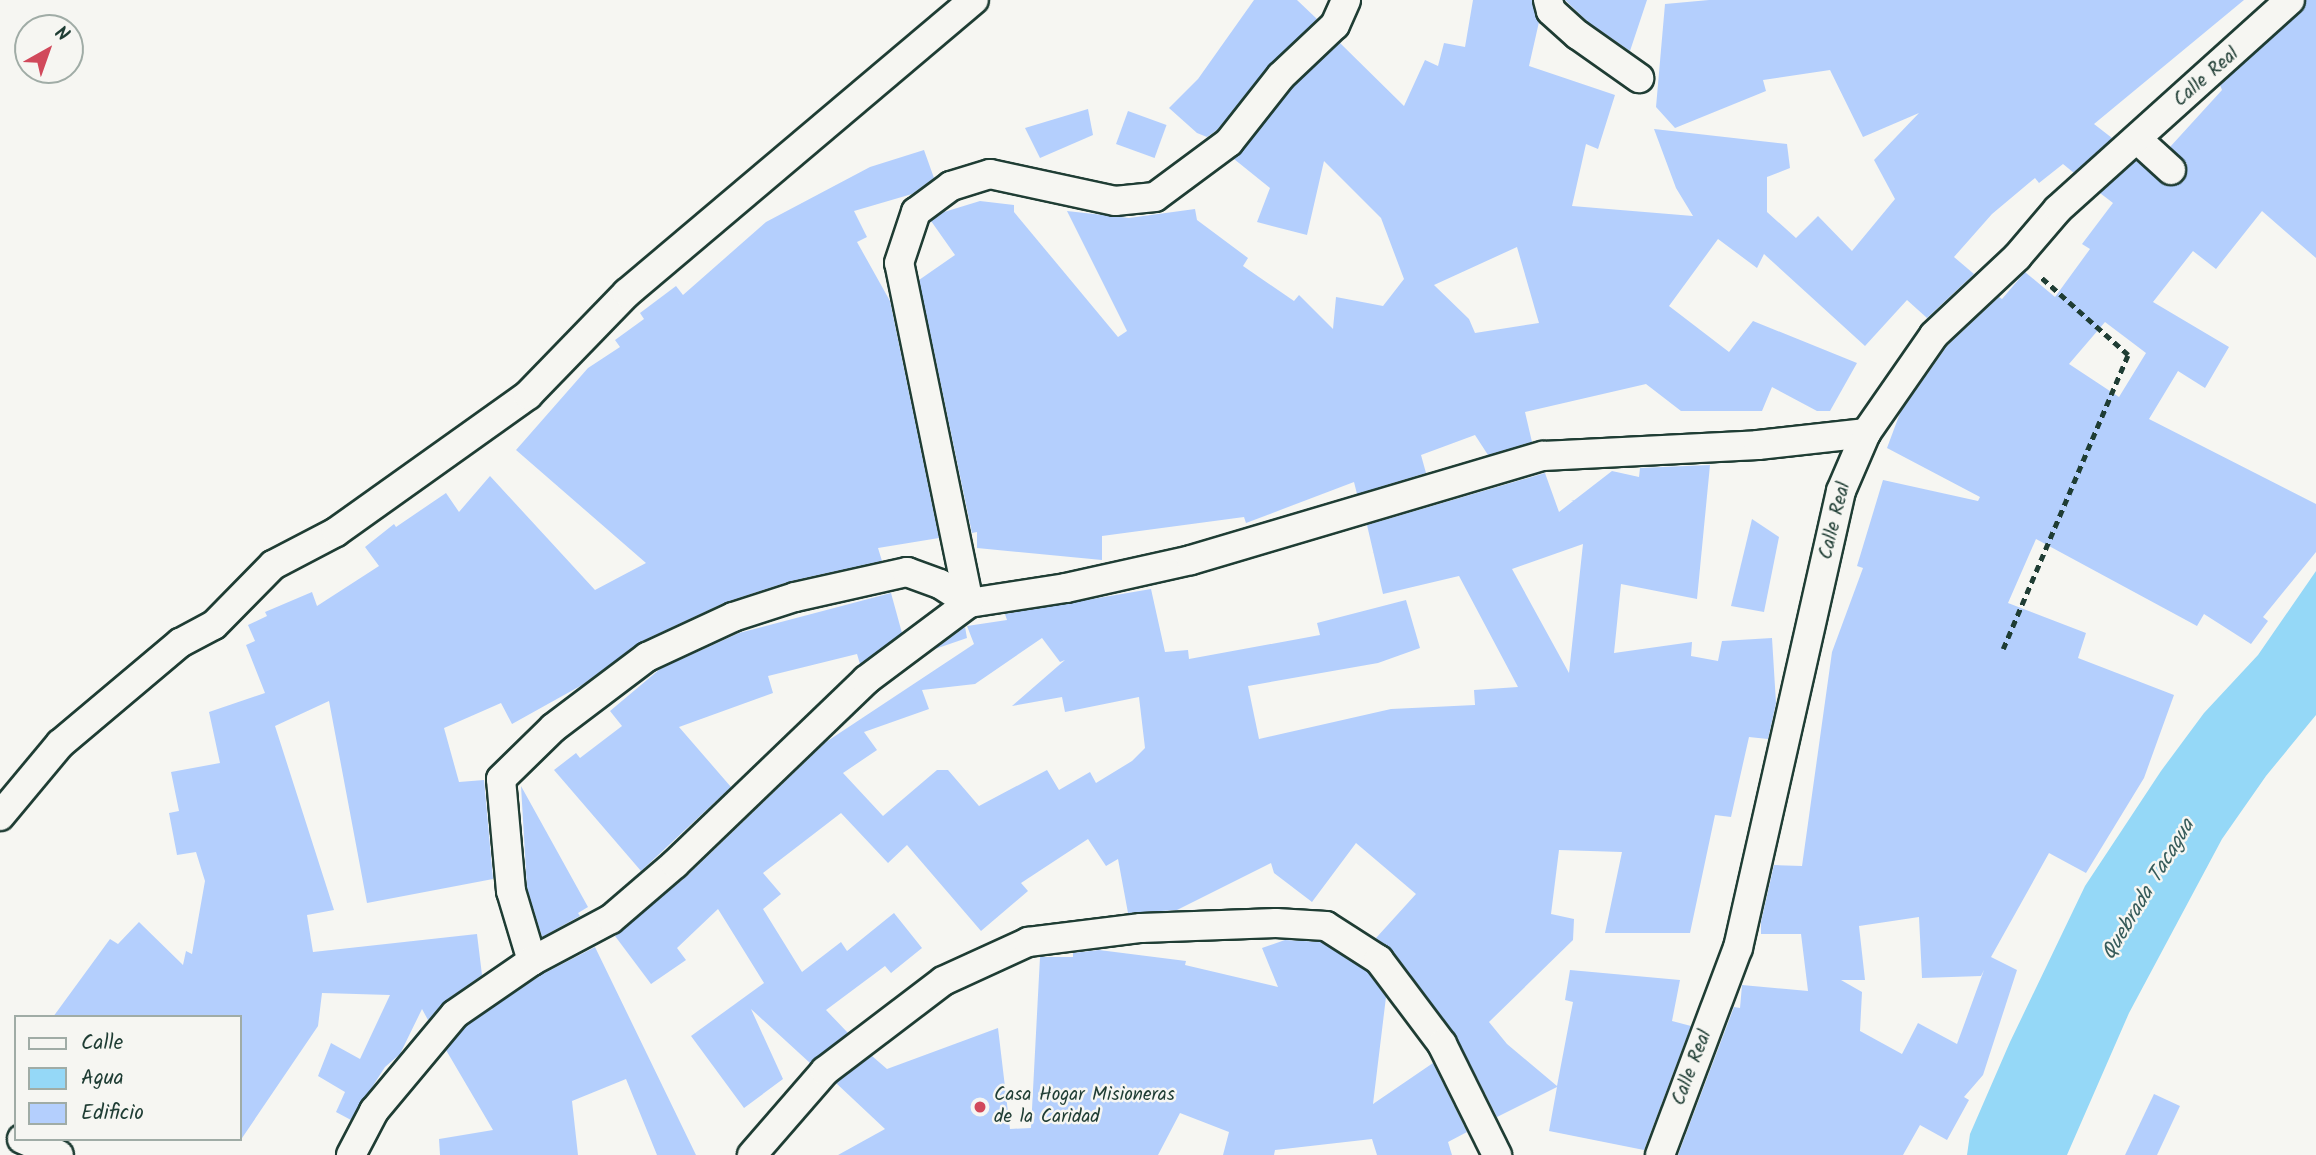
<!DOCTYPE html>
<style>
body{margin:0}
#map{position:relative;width:2316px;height:1155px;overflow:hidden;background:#f6f6f2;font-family:Kalam,sans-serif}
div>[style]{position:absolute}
.water>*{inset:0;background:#95d8f7}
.building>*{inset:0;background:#b4cffd;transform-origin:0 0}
.path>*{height:4.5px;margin-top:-2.25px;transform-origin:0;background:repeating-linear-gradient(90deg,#1f3d34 0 7px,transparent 0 12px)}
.roads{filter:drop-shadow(2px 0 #1f3d34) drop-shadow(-2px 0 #1f3d34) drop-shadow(0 2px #1f3d34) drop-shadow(0 -2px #1f3d34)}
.minor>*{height:28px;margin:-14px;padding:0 14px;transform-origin:14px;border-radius:14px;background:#f6f6f2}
.dots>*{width:19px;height:19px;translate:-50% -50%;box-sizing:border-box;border:4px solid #f6f6f2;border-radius:50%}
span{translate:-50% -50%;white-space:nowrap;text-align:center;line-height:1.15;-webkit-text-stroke:5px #f6f6f2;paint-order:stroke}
.street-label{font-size:19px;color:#1f3d34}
.poi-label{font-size:19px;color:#1f3d34}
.left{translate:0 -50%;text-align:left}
.water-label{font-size:21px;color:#375c5b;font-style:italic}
.legend{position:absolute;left:14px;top:1015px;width:228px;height:126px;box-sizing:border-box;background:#f6f6f2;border:2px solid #a0aca6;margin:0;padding:9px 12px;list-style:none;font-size:21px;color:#1f3d34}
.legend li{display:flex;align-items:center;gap:14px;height:35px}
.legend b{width:35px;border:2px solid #a0aca6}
.north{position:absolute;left:14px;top:14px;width:70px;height:70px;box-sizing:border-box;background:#f6f6f2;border:2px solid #a0aca6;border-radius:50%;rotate:40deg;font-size:19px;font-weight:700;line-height:28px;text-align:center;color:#1f3d34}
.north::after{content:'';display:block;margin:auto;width:24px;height:32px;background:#d1495b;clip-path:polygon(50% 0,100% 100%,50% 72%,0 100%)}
</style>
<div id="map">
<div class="water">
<i style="clip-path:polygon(2316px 571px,2316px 715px,2266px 776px,2222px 839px,2129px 1013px,2067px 1155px,1967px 1155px,1970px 1134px,2010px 1042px,2085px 886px,2161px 771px,2204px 713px,2258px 655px)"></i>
</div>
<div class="building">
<i style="clip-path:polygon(1254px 0,1297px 0,1317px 19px,1268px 66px,1217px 130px,1207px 137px,1197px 133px,1169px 108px,1198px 79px)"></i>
<i style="clip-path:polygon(evenodd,1473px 0,1532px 0,1539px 22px,1529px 66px,1615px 95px,1598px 149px,1586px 144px,1572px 206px,1693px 216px,1676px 188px,1654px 129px,1787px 144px,1790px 168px,1767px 177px,1767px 212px,1796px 238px,1818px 216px,1852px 251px,1895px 199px,1874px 160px,1919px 113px,1863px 137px,1830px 70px,1763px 80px,1766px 91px,1675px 128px,1656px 107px,1665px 4px,1709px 0,2244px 0,2094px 124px,2112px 138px,2074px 173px,2063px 164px,2039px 183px,2035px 178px,1992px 214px,1954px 257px,1974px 274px,1927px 318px,1907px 300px,1865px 346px,1764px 254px,1757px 268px,1718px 239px,1669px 306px,1729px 352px,1753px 321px,1857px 363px,1830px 411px,1817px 411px,1772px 387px,1762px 411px,1681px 411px,1646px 384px,1525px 412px,1532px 442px,1488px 455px,1475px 435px,1421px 455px,1426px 473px,1357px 494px,1354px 482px,1246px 523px,1244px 517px,1102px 536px,1102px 560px,977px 548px,977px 532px,972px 533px,919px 280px,955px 255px,931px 221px,944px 212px,980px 201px,1014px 205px,1014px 212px,1118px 337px,1127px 331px,1067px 211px,1129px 218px,1195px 209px,1197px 220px,1248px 258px,1243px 266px,1294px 301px,1299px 295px,1333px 329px,1336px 297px,1383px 306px,1404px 279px,1381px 218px,1324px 161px,1307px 235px,1257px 222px,1270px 188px,1234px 159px,1293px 87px,1340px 43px,1404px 106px,1425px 60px,1438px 66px,1444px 43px,1465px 47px,1473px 0,1517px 247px,1539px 323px,1475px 333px,1469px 319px,1434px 285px,1517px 247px)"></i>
<i style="clip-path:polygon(1565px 0,1647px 0,1630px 51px,1588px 22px)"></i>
<i style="clip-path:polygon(evenodd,2306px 0,2316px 0,2316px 258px,2262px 211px,2216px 269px,2193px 251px,2153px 302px,2229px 347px,2205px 388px,2178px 371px,2149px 419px,2316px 504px,2316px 552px,2263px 617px,2268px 621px,2251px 644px,2204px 614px,2197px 626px,2036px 539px,2008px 603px,2086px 633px,2078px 658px,2174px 695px,2144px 778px,2086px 873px,2049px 853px,1991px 957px,2017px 970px,1983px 1075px,1964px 1097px,1969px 1100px,1947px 1140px,1920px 1125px,1903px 1155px,1678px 1155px,1734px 1007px,1740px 1008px,1742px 985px,1808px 991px,1801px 934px,1761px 934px,1761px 922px,1774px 865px,1802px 866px,1832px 652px,1863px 568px,1857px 566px,1883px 480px,1978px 501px,1980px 497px,1887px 448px,1900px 413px,1947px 346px,1999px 297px,2002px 299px,2025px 272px,2055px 297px,2090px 249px,2082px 244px,2113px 203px,2100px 193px,2136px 161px,2167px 186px,2183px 182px,2187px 164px,2170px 147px,2222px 90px,2220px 85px,2301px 12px,2306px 0,2105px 322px,2146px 353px,2119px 397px,2069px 364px,2105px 322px,2306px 0,1919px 917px,1922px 978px,1981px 976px,1984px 970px,1957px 1044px,1918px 1023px,1902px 1054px,1860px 1031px,1862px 992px,1841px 980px,1865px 980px,1859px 926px,1919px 917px)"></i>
<i style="clip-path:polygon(1088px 109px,1093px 135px,1040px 158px,1025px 128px)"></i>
<i style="left:1128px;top:111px;width:41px;height:35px;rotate:20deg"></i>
<i style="clip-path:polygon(924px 150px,934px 178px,912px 194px,854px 211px,867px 237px,857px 242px,890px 301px,939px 538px,878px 548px,882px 561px,791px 581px,726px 602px,640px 642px,582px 685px,512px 724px,501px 703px,444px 728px,459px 782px,484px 780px,493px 879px,367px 903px,329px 701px,275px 726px,334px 910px,307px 915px,313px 952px,477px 934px,482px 975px,445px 1001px,428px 1020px,422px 1009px,400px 1054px,385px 1067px,351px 1120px,336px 1112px,345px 1092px,318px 1076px,331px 1043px,360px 1059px,390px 995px,322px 993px,318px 1026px,240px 1141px,240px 1017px,53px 1017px,110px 939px,118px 944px,139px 922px,183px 965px,186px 951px,192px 954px,205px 881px,196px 852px,177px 855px,169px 813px,179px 811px,171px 772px,220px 763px,209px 712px,265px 693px,246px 645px,255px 641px,248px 625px,267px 616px,265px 612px,312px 592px,317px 606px,379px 566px,365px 547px,394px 524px,396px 527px,446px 493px,459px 512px,490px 476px,595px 590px,646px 563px,516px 450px,588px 368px,620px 347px,615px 340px,644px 319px,640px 313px,676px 286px,683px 295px,766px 222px,870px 167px)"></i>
<i style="clip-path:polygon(evenodd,1710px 465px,1697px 599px,1621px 584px,1614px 653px,1692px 642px,1691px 656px,1718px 661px,1722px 641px,1772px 638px,1776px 703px,1768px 739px,1749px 737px,1731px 817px,1715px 815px,1690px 933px,1605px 933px,1622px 852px,1559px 850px,1551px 914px,1574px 919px,1573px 940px,1489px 1022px,1507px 1044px,1557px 1086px,1573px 1002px,1565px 1000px,1570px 970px,1680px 980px,1672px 1021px,1691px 1026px,1644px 1150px,1549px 1131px,1557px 1087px,1497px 1117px,1455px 1034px,1392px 950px,1376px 938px,1416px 894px,1356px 843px,1312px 902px,1274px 873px,1271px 863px,1177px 910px,1128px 913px,1118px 859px,1106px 866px,1088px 839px,1021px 883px,1028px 891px,981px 931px,907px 845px,888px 863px,841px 813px,763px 873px,781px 894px,763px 909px,802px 972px,841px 942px,847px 951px,894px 913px,922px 948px,891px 973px,885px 966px,826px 1010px,848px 1033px,810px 1063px,751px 1009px,783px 1079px,744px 1108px,691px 1036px,764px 983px,718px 909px,677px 948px,686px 960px,651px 984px,615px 936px,687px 876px,826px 742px,974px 644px,967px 626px,1007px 620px,1005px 614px,1151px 589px,1165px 652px,1188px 650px,1189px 659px,1320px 635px,1317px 623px,1406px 600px,1420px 648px,1378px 663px,1248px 686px,1259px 739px,1391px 709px,1475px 705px,1474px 690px,1518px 687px,1459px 576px,1383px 594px,1367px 525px,1545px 473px,1559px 512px,1612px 471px,1639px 477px,1640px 468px,1710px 465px,1583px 544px,1569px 673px,1512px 569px,1583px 544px,1710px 465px,1042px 638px,1060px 662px,1065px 660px,1012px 706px,1062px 697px,1065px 712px,1139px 697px,1145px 748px,1132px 761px,1096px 783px,1090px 772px,1059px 790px,1047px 770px,979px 806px,948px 770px,937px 770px,883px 816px,843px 773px,877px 750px,864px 732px,929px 709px,922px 690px,975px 684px,1042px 638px)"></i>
<i style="clip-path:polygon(1752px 519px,1779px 537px,1764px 612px,1731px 606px)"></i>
<i style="clip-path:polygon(891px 593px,902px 633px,860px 664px,857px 654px,768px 676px,773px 693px,679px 727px,731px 787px,641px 871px,554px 770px,576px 753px,580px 758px,622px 726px,610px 711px,660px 669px,739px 633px)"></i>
<i style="clip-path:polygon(965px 627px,967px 638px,935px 649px)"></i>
<i style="clip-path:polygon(521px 786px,588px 907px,578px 913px,580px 916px,542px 937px,527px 888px)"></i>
<i style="clip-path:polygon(1285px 940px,1321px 942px,1368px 972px,1386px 997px,1373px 1104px,1433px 1063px,1467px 1132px,1448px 1142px,1452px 1155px,1377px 1155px,1372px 1139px,1275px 1150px,1274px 1155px,1223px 1155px,1229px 1132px,1180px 1113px,1158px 1155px,838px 1155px,885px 1129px,836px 1083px,872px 1056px,887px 1069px,998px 1028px,1010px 1129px,1031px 1128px,1040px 957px,1073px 957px,1073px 953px,1099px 950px,1186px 961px,1185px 965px,1278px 987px,1262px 948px)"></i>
<i style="clip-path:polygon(595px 947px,696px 1155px,657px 1155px,626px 1079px,572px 1101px,578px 1155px,440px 1155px,439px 1139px,493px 1130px,446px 1050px,466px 1026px,541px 975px)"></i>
<i style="clip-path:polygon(2154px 1094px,2180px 1106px,2157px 1155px,2125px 1155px)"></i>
</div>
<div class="path">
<i style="left:2003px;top:649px;width:319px;rotate:-67deg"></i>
<i style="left:2128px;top:355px;width:118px;rotate:-138.4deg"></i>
</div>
<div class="roads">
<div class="minor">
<i style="left:1548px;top:0;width:11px;rotate:75deg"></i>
<i style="left:1551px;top:11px;width:36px;rotate:42deg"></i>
<i style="left:1578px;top:35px;width:75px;rotate:35.2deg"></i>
<i style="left:2137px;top:139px;width:46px;rotate:42.4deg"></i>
<i style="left:0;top:816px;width:94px;rotate:-50.2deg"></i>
<i style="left:60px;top:744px;width:157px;rotate:-40.1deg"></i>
<i style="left:180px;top:643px;width:38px;rotate:-28deg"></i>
<i style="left:214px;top:625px;width:84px;rotate:-45.5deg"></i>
<i style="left:273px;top:565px;width:71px;rotate:-27.6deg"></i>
<i style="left:336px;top:532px;width:236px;rotate:-35.5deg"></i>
<i style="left:528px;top:395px;width:142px;rotate:-45.9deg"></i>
<i style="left:627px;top:293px;width:454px;rotate:-40.2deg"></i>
<i style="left:532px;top:961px;width:73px;rotate:-106.7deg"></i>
<i style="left:511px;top:891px;width:112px;rotate:-95.1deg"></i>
<i style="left:501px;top:779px;width:73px;rotate:-44.4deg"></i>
<i style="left:553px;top:728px;width:118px;rotate:-37.1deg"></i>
<i style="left:647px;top:657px;width:95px;rotate:-24.9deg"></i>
<i style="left:733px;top:617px;width:65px;rotate:-17.9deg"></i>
<i style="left:795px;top:597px;width:115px;rotate:-12.6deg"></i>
<i style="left:907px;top:572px;width:35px;rotate:20deg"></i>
<i style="left:940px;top:584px;width:35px;rotate:33deg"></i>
<i style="left:969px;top:603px;width:98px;rotate:-8.8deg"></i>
<i style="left:1066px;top:588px;width:128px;rotate:-12.6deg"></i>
<i style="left:1191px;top:560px;width:367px;rotate:-16.5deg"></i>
<i style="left:1543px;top:456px;width:215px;rotate:-2.9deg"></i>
<i style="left:1758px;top:445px;width:109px;rotate:-6.3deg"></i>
<i style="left:22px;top:1139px;width:40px;rotate:23.4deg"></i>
<i style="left:351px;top:1155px;width:50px;rotate:-62.4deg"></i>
<i style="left:374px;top:1111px;width:126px;rotate:-50.1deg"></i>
<i style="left:455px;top:1014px;width:93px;rotate:-34.5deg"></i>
<i style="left:532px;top:961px;width:89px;rotate:-28deg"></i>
<i style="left:611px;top:919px;width:84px;rotate:-40.7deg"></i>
<i style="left:675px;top:864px;width:265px;rotate:-43.9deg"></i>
<i style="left:866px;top:680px;width:129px;rotate:-36.8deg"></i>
<i style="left:969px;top:603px;width:347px;rotate:-101.6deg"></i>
<i style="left:899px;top:263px;width:54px;rotate:-71.6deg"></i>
<i style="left:916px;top:212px;width:44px;rotate:-36.6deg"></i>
<i style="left:951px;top:186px;width:41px;rotate:-17.1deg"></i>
<i style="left:990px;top:174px;width:128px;rotate:12.2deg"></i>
<i style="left:1115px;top:201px;width:40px;rotate:-5.7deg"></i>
<i style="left:1155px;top:197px;width:92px;rotate:-36.6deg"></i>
<i style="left:1229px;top:142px;width:84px;rotate:-51.8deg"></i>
<i style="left:1281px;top:76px;width:74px;rotate:-43.4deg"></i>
<i style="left:1335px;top:25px;width:27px;rotate:-66deg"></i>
<i style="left:752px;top:1155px;width:111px;rotate:-49deg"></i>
<i style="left:825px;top:1071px;width:148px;rotate:-37.3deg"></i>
<i style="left:943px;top:981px;width:94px;rotate:-24.6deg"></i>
<i style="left:1028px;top:942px;width:114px;rotate:-7.1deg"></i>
<i style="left:1141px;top:928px;width:135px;rotate:-2.1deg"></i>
<i style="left:1276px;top:923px;width:50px;rotate:3.4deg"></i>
<i style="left:1326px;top:926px;width:63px;rotate:32.7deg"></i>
<i style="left:1379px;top:960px;width:105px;rotate:53.1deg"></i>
<i style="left:1442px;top:1044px;width:124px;rotate:63.6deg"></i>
<i style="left:1660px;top:1155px;width:221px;rotate:-69.4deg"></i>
<i style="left:1738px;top:948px;width:468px;rotate:-77.3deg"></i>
<i style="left:1841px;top:491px;width:63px;rotate:-66.7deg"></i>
<i style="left:1866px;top:433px;width:119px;rotate:-55.2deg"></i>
<i style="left:1934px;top:335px;width:114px;rotate:-43.2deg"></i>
<i style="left:2017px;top:257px;width:63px;rotate:-49.5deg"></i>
<i style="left:2058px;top:209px;width:312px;rotate:-42deg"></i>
</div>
</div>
<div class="dots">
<i style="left:980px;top:1107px;background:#d1495b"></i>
</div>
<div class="street-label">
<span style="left:2207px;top:78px;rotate:-41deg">Calle Real</span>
<span style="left:1836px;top:521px;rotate:-76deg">Calle Real</span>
<span style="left:1693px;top:1068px;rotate:-69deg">Calle Real</span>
</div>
<div class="poi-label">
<span class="left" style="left:994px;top:1107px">Casa Hogar Misioneras<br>de la Caridad</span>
</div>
<div class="water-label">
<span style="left:2149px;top:890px;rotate:-59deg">Quebrada Tacagua</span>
</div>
<ul class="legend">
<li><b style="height:9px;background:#f6f6f2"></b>Calle</li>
<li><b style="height:19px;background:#95d8f7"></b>Agua</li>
<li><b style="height:19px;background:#b4cffd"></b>Edificio</li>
</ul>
<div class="north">N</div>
</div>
